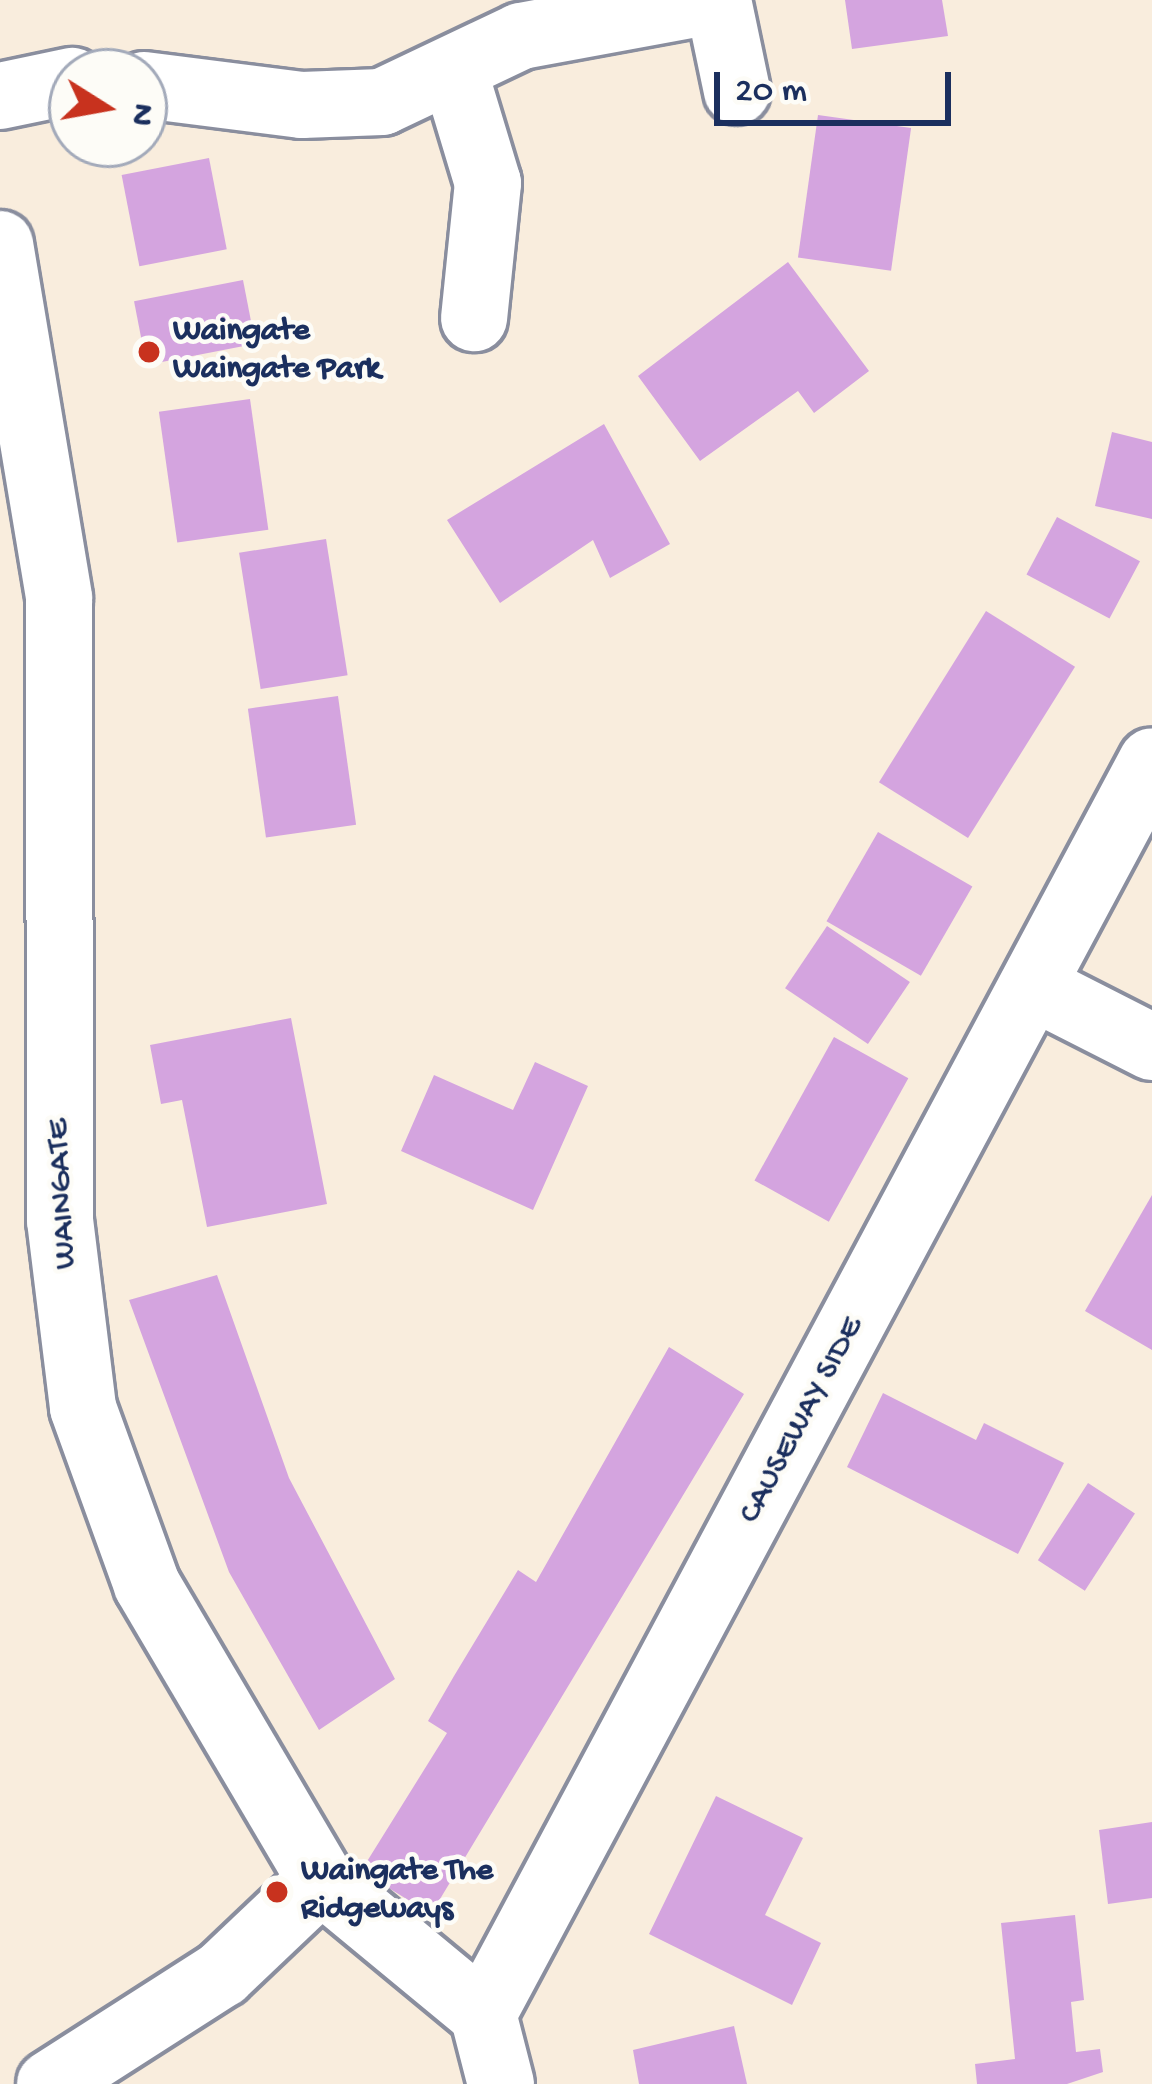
<!DOCTYPE html>
<style>
body{margin:0}
#map{position:relative;width:1152px;height:2084px;overflow:hidden;background:#f9eddd;font-family:"Gochi Hand",sans-serif}
div>[style]{position:absolute}
.building>*{inset:0;background:#d4a4df;transform-origin:0 0}
.roads{filter:drop-shadow(3px 0 #8a8e9e) drop-shadow(-3px 0 #8a8e9e) drop-shadow(0 3px #8a8e9e) drop-shadow(0 -3px #8a8e9e)}
.minor>*{height:66px;margin:-33px;padding:0 33px;transform-origin:33px;border-radius:33px;background:#fff}
.dots>*{width:33px;height:33px;translate:-50% -50%;box-sizing:border-box;border:6px solid #fdfcf7;border-radius:50%}
span{translate:-50% -50%;white-space:nowrap;text-align:center;line-height:1.15;-webkit-text-stroke:9px #fdfcf7;paint-order:stroke}
.poi-label{font-size:33px;color:#1b2f5e;font-weight:700}
.left{translate:0 -50%;text-align:left}
.street-label{font-size:33px;color:#1b2f5e}
.north{position:absolute;left:48px;top:48px;width:120px;height:120px;box-sizing:border-box;background:#fdfcf7;border:3px solid #a3aaba;border-radius:50%;rotate:101deg;font-size:33px;font-weight:700;line-height:48px;text-align:center;color:#1b2f5e}
.north::after{content:'';display:block;margin:auto;width:42px;height:54px;background:#c8321e;clip-path:polygon(50% 0,100% 100%,50% 72%,0 100%)}
.scale{position:absolute;left:714px;top:72px;width:237px;height:54px;box-sizing:border-box;border:6px solid #1b2f5e;border-top:0;padding-left:15px;font-size:36px;line-height:42px;white-space:nowrap;color:#1b2f5e;-webkit-text-stroke:9px #fdfcf7;paint-order:stroke}
</style>
<div id="map">
<div class="building">
<i style="clip-path:polygon(845px 0,942px 0,948px 36px,852px 49px)"></i>
<i style="left:818px;top:115px;width:94px;height:144px;rotate:8deg"></i>
<i style="left:209px;top:158px;width:93px;height:89px;rotate:79deg"></i>
<i style="clip-path:polygon(788px 262px,869px 371px,814px 413px,798px 391px,700px 461px,638px 376px)"></i>
<i style="left:243px;top:280px;width:65px;height:111px;rotate:79deg"></i>
<i style="left:250px;top:399px;width:132px;height:92px;rotate:82deg"></i>
<i style="clip-path:polygon(604px 424px,670px 544px,610px 578px,593px 540px,500px 603px,447px 520px)"></i>
<i style="clip-path:polygon(1112px 432px,1152px 442px,1152px 519px,1095px 506px)"></i>
<i style="left:1057px;top:517px;width:94px;height:65px;rotate:28deg"></i>
<i style="left:326px;top:539px;width:138px;height:88px;rotate:81deg"></i>
<i style="left:986px;top:611px;width:105px;height:202px;rotate:32deg"></i>
<i style="left:338px;top:696px;width:130px;height:91px;rotate:82deg"></i>
<i style="left:878px;top:832px;width:109px;height:103px;rotate:30deg"></i>
<i style="left:827px;top:926px;width:100px;height:75px;rotate:34deg"></i>
<i style="clip-path:polygon(291px 1018px,327px 1204px,207px 1227px,182px 1100px,161px 1104px,150px 1045px)"></i>
<i style="left:834px;top:1037px;width:85px;height:164px;rotate:29deg"></i>
<i style="clip-path:polygon(535px 1062px,588px 1086px,533px 1210px,401px 1151px,434px 1075px,513px 1110px)"></i>
<i style="clip-path:polygon(1152px 1195px,1152px 1350px,1085px 1311px)"></i>
<i style="clip-path:polygon(217px 1275px,289px 1478px,395px 1679px,319px 1730px,229px 1572px,129px 1300px)"></i>
<i style="clip-path:polygon(669px 1347px,744px 1394px,431px 1914px,361px 1871px,447px 1733px,428px 1721px,454px 1676px,518px 1570px,536px 1582px)"></i>
<i style="clip-path:polygon(883px 1393px,976px 1440px,984px 1423px,1064px 1463px,1018px 1554px,847px 1467px)"></i>
<i style="left:1088px;top:1483px;width:56px;height:92px;rotate:33deg"></i>
<i style="clip-path:polygon(716px 1796px,803px 1838px,765px 1915px,821px 1943px,792px 2005px,649px 1934px)"></i>
<i style="clip-path:polygon(1152px 1822px,1152px 1898px,1108px 1904px,1099px 1830px)"></i>
<i style="clip-path:polygon(1075px 1915px,1084px 2000px,1071px 2002px,1076px 2052px,1100px 2049px,1103px 2072px,1067px 2084px,977px 2084px,975px 2064px,1015px 2059px,1001px 1923px)"></i>
<i style="clip-path:polygon(734px 2026px,747px 2084px,639px 2084px,633px 2050px)"></i>
</div>
<div class="roads">
<div class="minor">
<i style="left:718px;top:0;width:93px;rotate:78.2deg"></i>
<i style="left:455px;top:74px;width:114px;rotate:73.2deg"></i>
<i style="left:488px;top:183px;width:136px;rotate:95.9deg"></i>
<i style="left:144px;top:85px;width:159px;rotate:7.2deg"></i>
<i style="left:302px;top:105px;width:80px;rotate:-2.1deg"></i>
<i style="left:382px;top:102px;width:154px;rotate:-25.4deg"></i>
<i style="left:521px;top:36px;width:199px;rotate:-10.4deg"></i>
<i style="left:0;top:96px;width:74px;rotate:-11.8deg"></i>
<i style="left:0;top:244px;width:359px;rotate:80.5deg"></i>
<i style="left:59px;top:598px;width:622px;rotate:89.91deg"></i>
<i style="left:60px;top:1220px;width:189px;rotate:83deg"></i>
<i style="left:83px;top:1408px;width:188px;rotate:70.1deg"></i>
<i style="left:147px;top:1585px;width:342px;rotate:59.5deg"></i>
<i style="left:321px;top:1880px;width:210px;rotate:39.6deg"></i>
<i style="left:1034px;top:987px;width:132px;rotate:27deg"></i>
<i style="left:50px;top:2084px;width:204px;rotate:-32.6deg"></i>
<i style="left:222px;top:1974px;width:137px;rotate:-43.5deg"></i>
<i style="left:501px;top:2084px;width:72px;rotate:-104.4deg"></i>
<i style="left:483px;top:2014px;width:1420px;rotate:-61.9deg"></i>
</div>
</div>
<div class="dots">
<i style="left:149px;top:352px;background:#c8321e"></i>
<i style="left:277px;top:1892px;background:#c8321e"></i>
</div>
<div class="poi-label">
<span class="left" style="left:173px;top:352px">Waingate<br>Waingate Park</span>
<span class="left" style="left:301px;top:1892px">Waingate The<br>Ridgeways</span>
</div>
<div class="street-label">
<span style="left:64px;top:1194px;rotate:-93deg">WAINGATE</span>
<span style="left:803px;top:1421px;rotate:-62deg">CAUSEWAY SIDE</span>
</div>
<div class="north">N</div>
<div class="scale">20 m</div>
</div>
